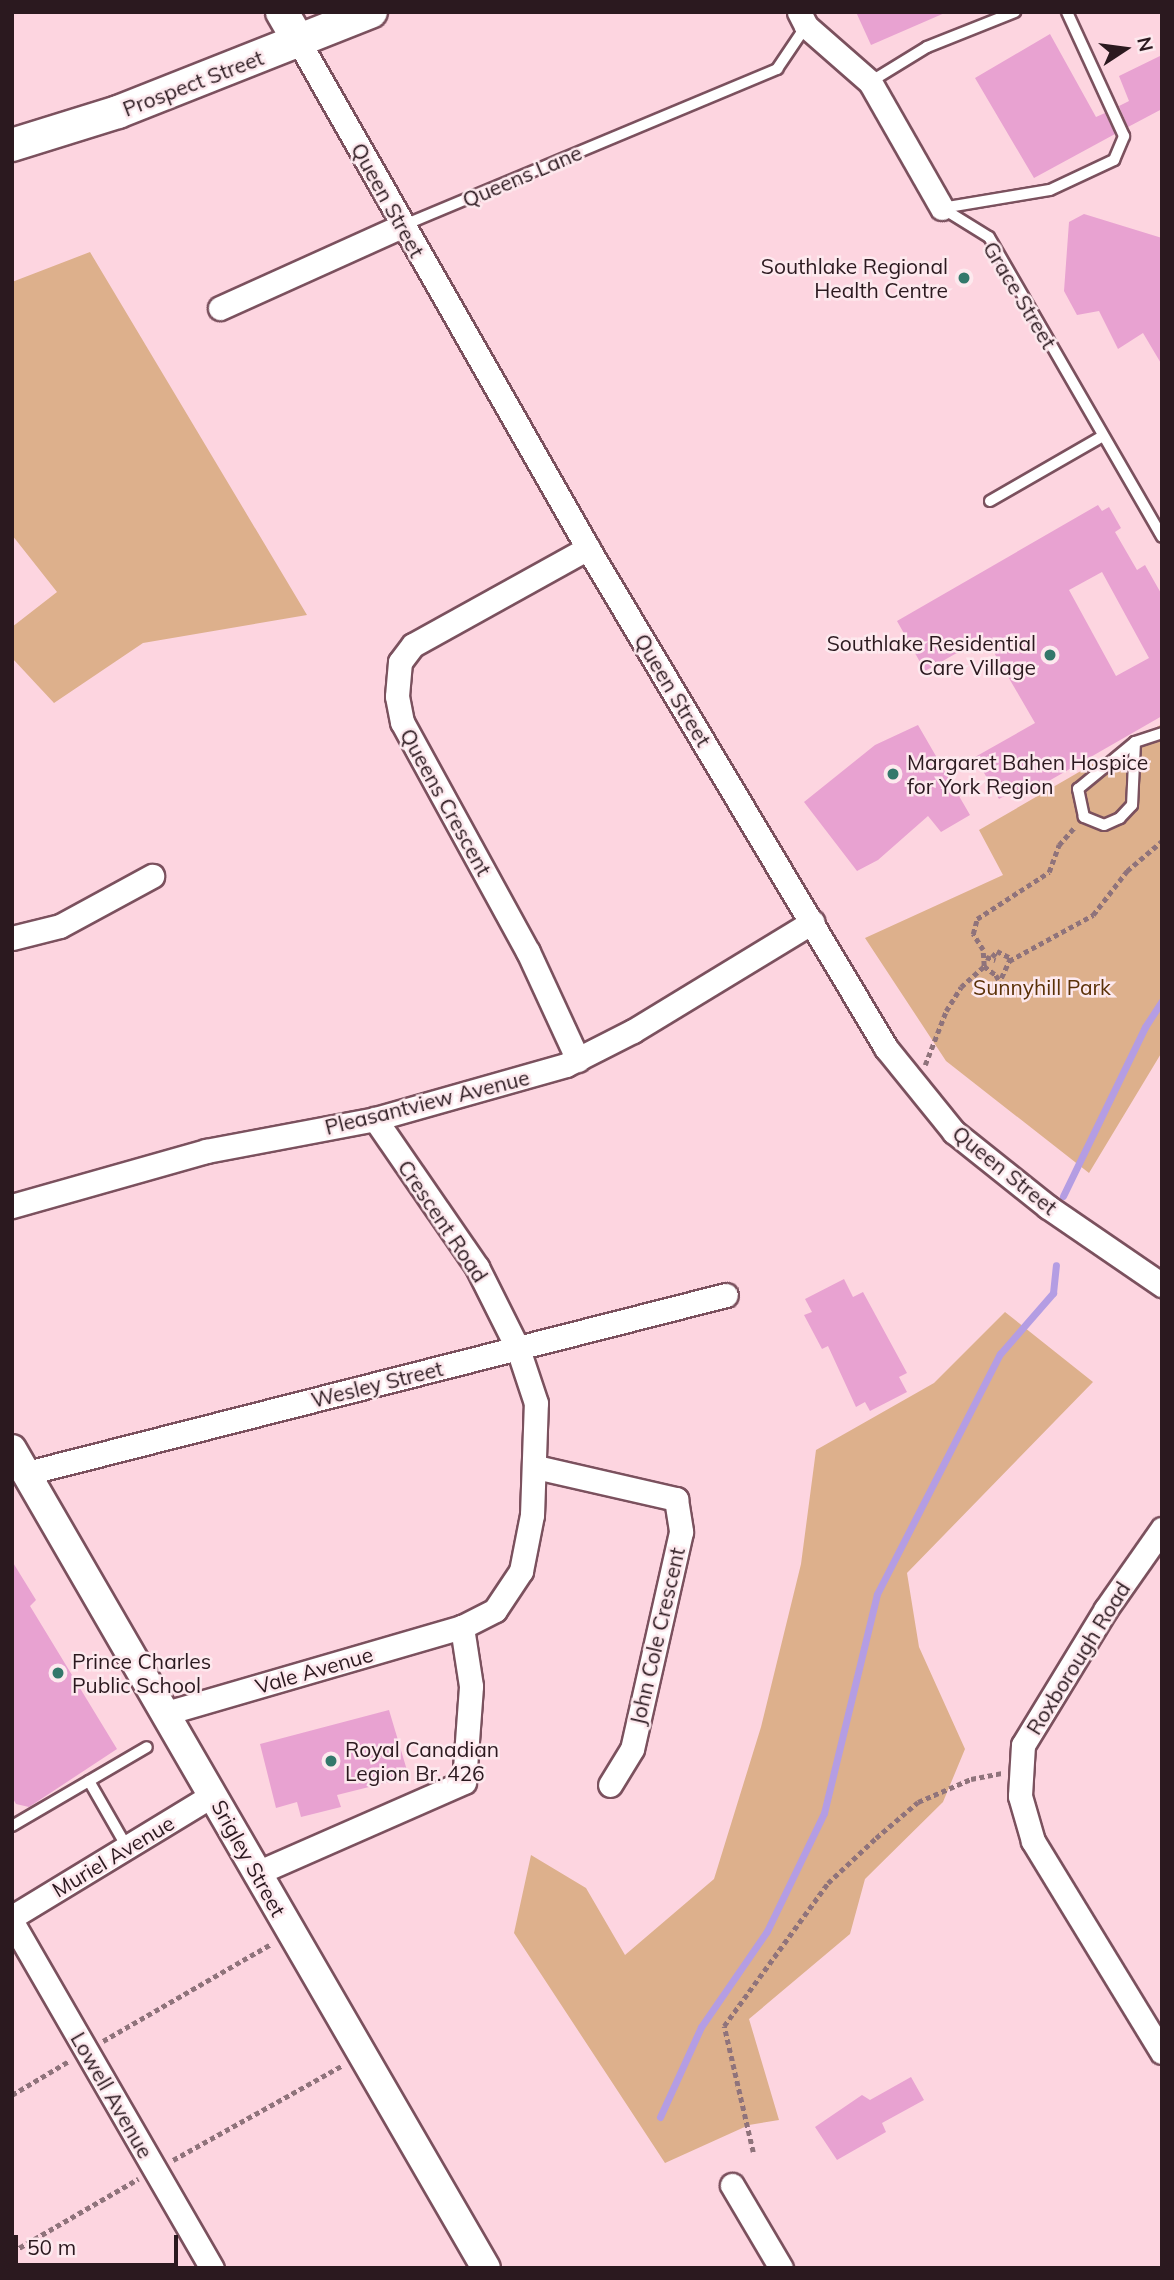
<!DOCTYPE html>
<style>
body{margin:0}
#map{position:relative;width:1174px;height:2280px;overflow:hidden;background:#fdd5e0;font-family:Mulish,sans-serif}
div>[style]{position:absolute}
.green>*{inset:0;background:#ddb08c}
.stream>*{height:7px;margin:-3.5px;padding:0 3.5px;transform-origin:3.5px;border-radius:3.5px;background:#b49de3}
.building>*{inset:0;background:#e8a2d1}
.path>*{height:4.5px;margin-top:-2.25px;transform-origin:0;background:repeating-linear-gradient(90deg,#8f737b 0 5px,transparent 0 8.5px)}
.roads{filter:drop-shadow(2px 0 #7b515e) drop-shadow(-2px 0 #7b515e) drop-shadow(0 2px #7b515e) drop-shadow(0 -2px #7b515e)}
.service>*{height:10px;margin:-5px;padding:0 5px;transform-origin:5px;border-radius:5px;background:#fff}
.minor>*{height:23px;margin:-11.5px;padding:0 11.5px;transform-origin:11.5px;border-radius:11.5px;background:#fff}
.tertiary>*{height:28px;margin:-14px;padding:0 14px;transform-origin:14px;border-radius:14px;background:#fff}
.secondary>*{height:32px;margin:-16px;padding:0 16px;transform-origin:16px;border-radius:16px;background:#fff}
.dots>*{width:19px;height:19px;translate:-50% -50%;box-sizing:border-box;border:4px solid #fde9ee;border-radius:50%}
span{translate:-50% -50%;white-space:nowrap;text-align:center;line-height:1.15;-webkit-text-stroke:5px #fde9ee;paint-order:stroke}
.street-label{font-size:21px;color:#2b191f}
.poi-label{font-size:21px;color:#2b191f}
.right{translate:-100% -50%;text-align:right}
.left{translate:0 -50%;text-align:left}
.park-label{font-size:21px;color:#5a3107}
.frame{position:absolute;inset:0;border:14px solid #2b191f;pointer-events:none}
.north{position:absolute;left:1090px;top:14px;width:70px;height:70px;-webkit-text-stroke:5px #fde9ee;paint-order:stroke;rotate:77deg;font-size:19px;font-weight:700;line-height:28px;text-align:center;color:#2b191f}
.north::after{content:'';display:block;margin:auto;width:24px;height:32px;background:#2b191f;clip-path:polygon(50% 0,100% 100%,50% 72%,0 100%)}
.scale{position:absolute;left:14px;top:2235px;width:164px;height:32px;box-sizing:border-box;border:4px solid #2b191f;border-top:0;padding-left:9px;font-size:21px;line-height:24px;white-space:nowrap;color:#2b191f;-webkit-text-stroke:5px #fde9ee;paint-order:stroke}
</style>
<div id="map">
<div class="green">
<i style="clip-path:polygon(90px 252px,307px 615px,143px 643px,54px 703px,12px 658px,12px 627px,57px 592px,12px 535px,12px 282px)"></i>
<i style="clip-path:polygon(1162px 724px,1162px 1052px,1089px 1173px,946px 1061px,865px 938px,1003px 875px,979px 830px)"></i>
<i style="clip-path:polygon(1005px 1312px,1093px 1382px,907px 1573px,919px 1647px,965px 1749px,943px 1802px,865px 1879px,850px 1934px,749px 2019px,779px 2120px,749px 2125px,665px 2163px,514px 1933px,531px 1855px,586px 1888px,625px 1955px,714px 1879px,761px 1727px,801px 1564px,816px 1450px,934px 1383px)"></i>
</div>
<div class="stream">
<i style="left:1063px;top:1196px;width:188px;rotate:-64.1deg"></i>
<i style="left:1145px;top:1027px;width:31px;rotate:-57deg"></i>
<i style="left:660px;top:2117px;width:99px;rotate:-65.5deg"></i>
<i style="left:701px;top:2027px;width:116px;rotate:-55.5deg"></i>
<i style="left:767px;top:1931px;width:131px;rotate:-64.2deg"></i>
<i style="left:824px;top:1813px;width:225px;rotate:-76.4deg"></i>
<i style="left:877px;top:1594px;width:270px;rotate:-62.9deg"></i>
<i style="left:1000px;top:1354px;width:81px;rotate:-49deg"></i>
<i style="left:1053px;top:1293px;width:28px;rotate:-84deg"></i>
</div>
<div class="building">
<i style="clip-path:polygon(856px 12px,947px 12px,871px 45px)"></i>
<i style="clip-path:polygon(1050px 34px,1096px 117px,1105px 113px,1115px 134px,1034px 178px,975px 78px)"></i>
<i style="clip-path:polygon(1162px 55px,1162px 109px,1128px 127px,1119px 106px,1129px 101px,1119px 76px)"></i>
<i style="clip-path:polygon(1084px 214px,1162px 238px,1162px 365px,1143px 333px,1118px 349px,1099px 311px,1077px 315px,1064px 291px,1069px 222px)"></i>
<i style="clip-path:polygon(evenodd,1098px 505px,1102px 511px,1109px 507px,1121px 528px,1115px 532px,1137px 570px,1145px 565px,1162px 595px,1162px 716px,1014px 801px,1010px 793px,999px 799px,975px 757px,1035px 723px,985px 637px,925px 671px,897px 621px,1098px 505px,1102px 572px,1149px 658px,1116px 676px,1069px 590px,1102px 572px)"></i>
<i style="clip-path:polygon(918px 725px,970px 815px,941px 832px,928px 816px,878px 860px,857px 871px,804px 802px,875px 745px)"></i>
<i style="clip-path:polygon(844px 1279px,853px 1297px,863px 1292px,907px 1373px,899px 1377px,907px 1392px,870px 1411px,865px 1402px,856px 1407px,828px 1346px,822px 1349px,804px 1315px,812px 1312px,805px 1299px)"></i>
<i style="clip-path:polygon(12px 1561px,36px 1600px,30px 1606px,117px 1749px,29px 1807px,16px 1804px,12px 1797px)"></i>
<i style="clip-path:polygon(389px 1710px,409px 1777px,337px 1795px,341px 1807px,301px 1817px,297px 1802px,276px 1808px,260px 1744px)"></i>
<i style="clip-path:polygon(911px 2077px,924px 2100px,882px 2123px,886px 2132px,837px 2160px,815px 2127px,862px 2095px,870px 2100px)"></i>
</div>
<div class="path">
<i style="left:986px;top:957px;width:10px;rotate:17deg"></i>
<i style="left:992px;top:957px;width:8px;rotate:-50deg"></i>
<i style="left:997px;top:951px;width:16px;rotate:27deg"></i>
<i style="left:1011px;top:958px;width:26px;rotate:115deg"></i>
<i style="left:1009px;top:961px;width:96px;rotate:-28.7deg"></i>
<i style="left:1093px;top:915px;width:56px;rotate:-52.3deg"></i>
<i style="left:1127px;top:871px;width:46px;rotate:-40.6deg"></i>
<i style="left:984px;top:966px;width:15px;rotate:37deg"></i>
<i style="left:996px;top:975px;width:18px;rotate:61deg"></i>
<i style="left:925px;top:1065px;width:58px;rotate:-68.7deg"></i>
<i style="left:946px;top:1011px;width:28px;rotate:-58deg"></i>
<i style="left:961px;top:987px;width:31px;rotate:-42deg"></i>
<i style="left:984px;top:966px;width:16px;rotate:-94deg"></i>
<i style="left:983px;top:950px;width:19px;rotate:-122deg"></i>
<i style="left:973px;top:934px;width:16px;rotate:-75deg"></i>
<i style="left:977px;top:919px;width:86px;rotate:-33.1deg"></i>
<i style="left:1049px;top:872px;width:29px;rotate:-70deg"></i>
<i style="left:1059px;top:845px;width:23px;rotate:-49deg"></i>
<i style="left:103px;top:2041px;width:194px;rotate:-30deg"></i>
<i style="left:12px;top:2095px;width:66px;rotate:-30.8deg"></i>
<i style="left:753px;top:2152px;width:129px;rotate:-103deg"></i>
<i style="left:724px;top:2026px;width:177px;rotate:-54deg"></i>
<i style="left:828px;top:1883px;width:66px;rotate:-43.2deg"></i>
<i style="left:876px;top:1838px;width:55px;rotate:-40.6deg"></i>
<i style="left:918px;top:1802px;width:58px;rotate:-23.5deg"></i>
<i style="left:971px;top:1779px;width:31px;rotate:-11deg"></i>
<i style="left:173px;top:2160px;width:195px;rotate:-29.2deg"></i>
<i style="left:12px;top:2252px;width:146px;rotate:-30.1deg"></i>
</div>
<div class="roads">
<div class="service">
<i style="left:870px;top:82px;width:67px;rotate:-31.6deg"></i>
<i style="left:927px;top:47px;width:95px;rotate:-21.7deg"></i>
<i style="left:942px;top:208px;width:55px;rotate:31.7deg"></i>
<i style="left:989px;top:237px;width:346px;rotate:60deg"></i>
<i style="left:942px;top:208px;width:109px;rotate:-9.5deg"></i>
<i style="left:1050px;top:190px;width:71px;rotate:-25.1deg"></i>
<i style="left:1114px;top:160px;width:26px;rotate:-67deg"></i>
<i style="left:1124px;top:136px;width:136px;rotate:-114.7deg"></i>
<i style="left:402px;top:226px;width:407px;rotate:-22.7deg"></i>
<i style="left:777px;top:69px;width:52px;rotate:-56deg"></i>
<i style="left:990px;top:501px;width:130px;rotate:-29.9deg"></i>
<i style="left:1135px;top:742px;width:63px;rotate:92.7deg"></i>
<i style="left:1132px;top:805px;width:18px;rotate:133deg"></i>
<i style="left:1120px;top:818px;width:17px;rotate:156deg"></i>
<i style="left:1104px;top:825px;width:22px;rotate:-158deg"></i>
<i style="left:1084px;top:817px;width:29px;rotate:-102deg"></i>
<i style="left:1078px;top:789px;width:74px;rotate:-39.5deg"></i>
<i style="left:1135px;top:742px;width:28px;rotate:-18deg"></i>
<i style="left:89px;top:1781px;width:76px;rotate:60.1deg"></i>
<i style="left:12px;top:1826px;width:156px;rotate:-30.3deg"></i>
</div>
<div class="minor">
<i style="left:799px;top:12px;width:16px;rotate:63deg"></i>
<i style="left:806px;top:26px;width:85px;rotate:41.2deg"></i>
<i style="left:870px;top:82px;width:145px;rotate:60.3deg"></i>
<i style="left:299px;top:42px;width:593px;rotate:60.28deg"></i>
<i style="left:593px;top:557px;width:572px;rotate:59.17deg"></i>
<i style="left:886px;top:1048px;width:108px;rotate:51deg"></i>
<i style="left:954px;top:1132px;width:120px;rotate:38.6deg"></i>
<i style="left:1048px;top:1207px;width:138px;rotate:34.4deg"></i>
<i style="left:220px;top:308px;width:200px;rotate:-24.3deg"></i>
<i style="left:12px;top:938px;width:49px;rotate:-14deg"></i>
<i style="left:60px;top:926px;width:105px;rotate:-28.5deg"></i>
<i style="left:578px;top:1060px;width:119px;rotate:-114.8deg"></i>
<i style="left:528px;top:952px;width:262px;rotate:-118.7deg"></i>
<i style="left:402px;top:722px;width:26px;rotate:-101deg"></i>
<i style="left:397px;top:696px;width:34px;rotate:-85deg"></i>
<i style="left:400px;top:662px;width:21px;rotate:-53deg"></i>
<i style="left:413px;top:645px;width:200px;rotate:-29deg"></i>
<i style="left:12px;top:1206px;width:202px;rotate:-15.8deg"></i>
<i style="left:206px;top:1151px;width:172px;rotate:-10.7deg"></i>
<i style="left:375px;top:1119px;width:198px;rotate:-15.8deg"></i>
<i style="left:566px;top:1065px;width:75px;rotate:-26.9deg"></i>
<i style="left:633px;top:1031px;width:210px;rotate:-31.3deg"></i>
<i style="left:536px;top:1467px;width:144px;rotate:12.9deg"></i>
<i style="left:676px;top:1499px;width:33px;rotate:81deg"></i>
<i style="left:681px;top:1532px;width:222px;rotate:102.7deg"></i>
<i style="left:632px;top:1749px;width:42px;rotate:121.4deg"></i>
<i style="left:27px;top:1473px;width:721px;rotate:-14.29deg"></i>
<i style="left:1162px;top:1529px;width:98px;rotate:125deg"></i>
<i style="left:1106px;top:1609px;width:159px;rotate:121.4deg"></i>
<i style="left:1023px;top:1745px;width:51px;rotate:93.4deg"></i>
<i style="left:1020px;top:1796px;width:47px;rotate:73.9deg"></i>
<i style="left:1033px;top:1841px;width:247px;rotate:58.6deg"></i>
<i style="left:166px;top:1713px;width:308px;rotate:-16.2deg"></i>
<i style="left:462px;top:1627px;width:37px;rotate:-27deg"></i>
<i style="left:495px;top:1610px;width:47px;rotate:-56.3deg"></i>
<i style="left:521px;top:1571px;width:57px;rotate:-78.9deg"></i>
<i style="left:532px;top:1515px;width:112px;rotate:-88deg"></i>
<i style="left:536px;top:1403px;width:57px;rotate:-108.4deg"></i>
<i style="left:518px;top:1349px;width:92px;rotate:-116.6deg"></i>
<i style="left:477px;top:1267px;width:180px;rotate:-124.6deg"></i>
<i style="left:257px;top:1873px;width:226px;rotate:-23.7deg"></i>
<i style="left:464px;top:1782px;width:96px;rotate:-85.8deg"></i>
<i style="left:471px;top:1686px;width:60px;rotate:-98.7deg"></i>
<i style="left:12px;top:1917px;width:235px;rotate:-31.3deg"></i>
<i style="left:12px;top:1922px;width:400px;rotate:60deg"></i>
<i style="left:732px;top:2185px;width:96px;rotate:59.4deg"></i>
</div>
<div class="tertiary">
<i style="left:12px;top:1449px;width:946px;rotate:59.94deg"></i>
</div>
<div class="secondary">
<i style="left:282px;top:12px;width:34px;rotate:60deg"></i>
<i style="left:12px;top:145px;width:111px;rotate:-17.3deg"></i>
<i style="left:118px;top:112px;width:272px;rotate:-21.6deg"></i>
</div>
</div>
<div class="dots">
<i style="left:964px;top:278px;background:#33786b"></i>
<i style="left:1050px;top:655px;background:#33786b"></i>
<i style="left:893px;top:774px;background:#33786b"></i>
<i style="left:58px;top:1673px;background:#33786b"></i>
<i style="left:331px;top:1761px;background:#33786b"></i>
</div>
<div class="street-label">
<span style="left:193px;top:83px;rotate:-21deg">Prospect Street</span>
<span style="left:522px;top:176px;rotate:-23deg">Queens Lane</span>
<span style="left:388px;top:200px;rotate:61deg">Queen Street</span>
<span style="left:1020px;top:295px;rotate:59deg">Grace Street</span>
<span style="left:673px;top:690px;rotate:59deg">Queen Street</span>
<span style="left:446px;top:802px;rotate:61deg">Queens Crescent</span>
<span style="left:427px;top:1102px;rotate:-14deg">Pleasantview Avenue</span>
<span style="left:1005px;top:1170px;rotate:39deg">Queen Street</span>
<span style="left:443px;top:1221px;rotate:56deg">Crescent Road</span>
<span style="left:377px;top:1384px;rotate:-14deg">Wesley Street</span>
<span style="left:657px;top:1636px;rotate:-77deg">John Cole Crescent</span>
<span style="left:1078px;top:1658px;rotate:-58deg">Roxborough Road</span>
<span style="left:314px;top:1670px;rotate:-16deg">Vale Avenue</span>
<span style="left:113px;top:1856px;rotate:-31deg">Muriel Avenue</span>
<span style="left:249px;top:1858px;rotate:61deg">Srigley Street</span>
<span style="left:112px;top:2095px;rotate:60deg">Lowell Avenue</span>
</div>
<div class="poi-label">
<span class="right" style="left:948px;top:278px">Southlake Regional<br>Health Centre</span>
<span class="right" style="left:1036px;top:655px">Southlake Residential<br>Care Village</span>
<span class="left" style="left:907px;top:774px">Margaret Bahen Hospice<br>for York Region</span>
<span class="left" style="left:72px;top:1673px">Prince Charles<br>Public School</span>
<span class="left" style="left:345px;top:1761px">Royal Canadian<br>Legion Br. 426</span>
</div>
<div class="park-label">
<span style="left:1042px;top:987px">Sunnyhill Park</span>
</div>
<div class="frame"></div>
<div class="north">N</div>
<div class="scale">50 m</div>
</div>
